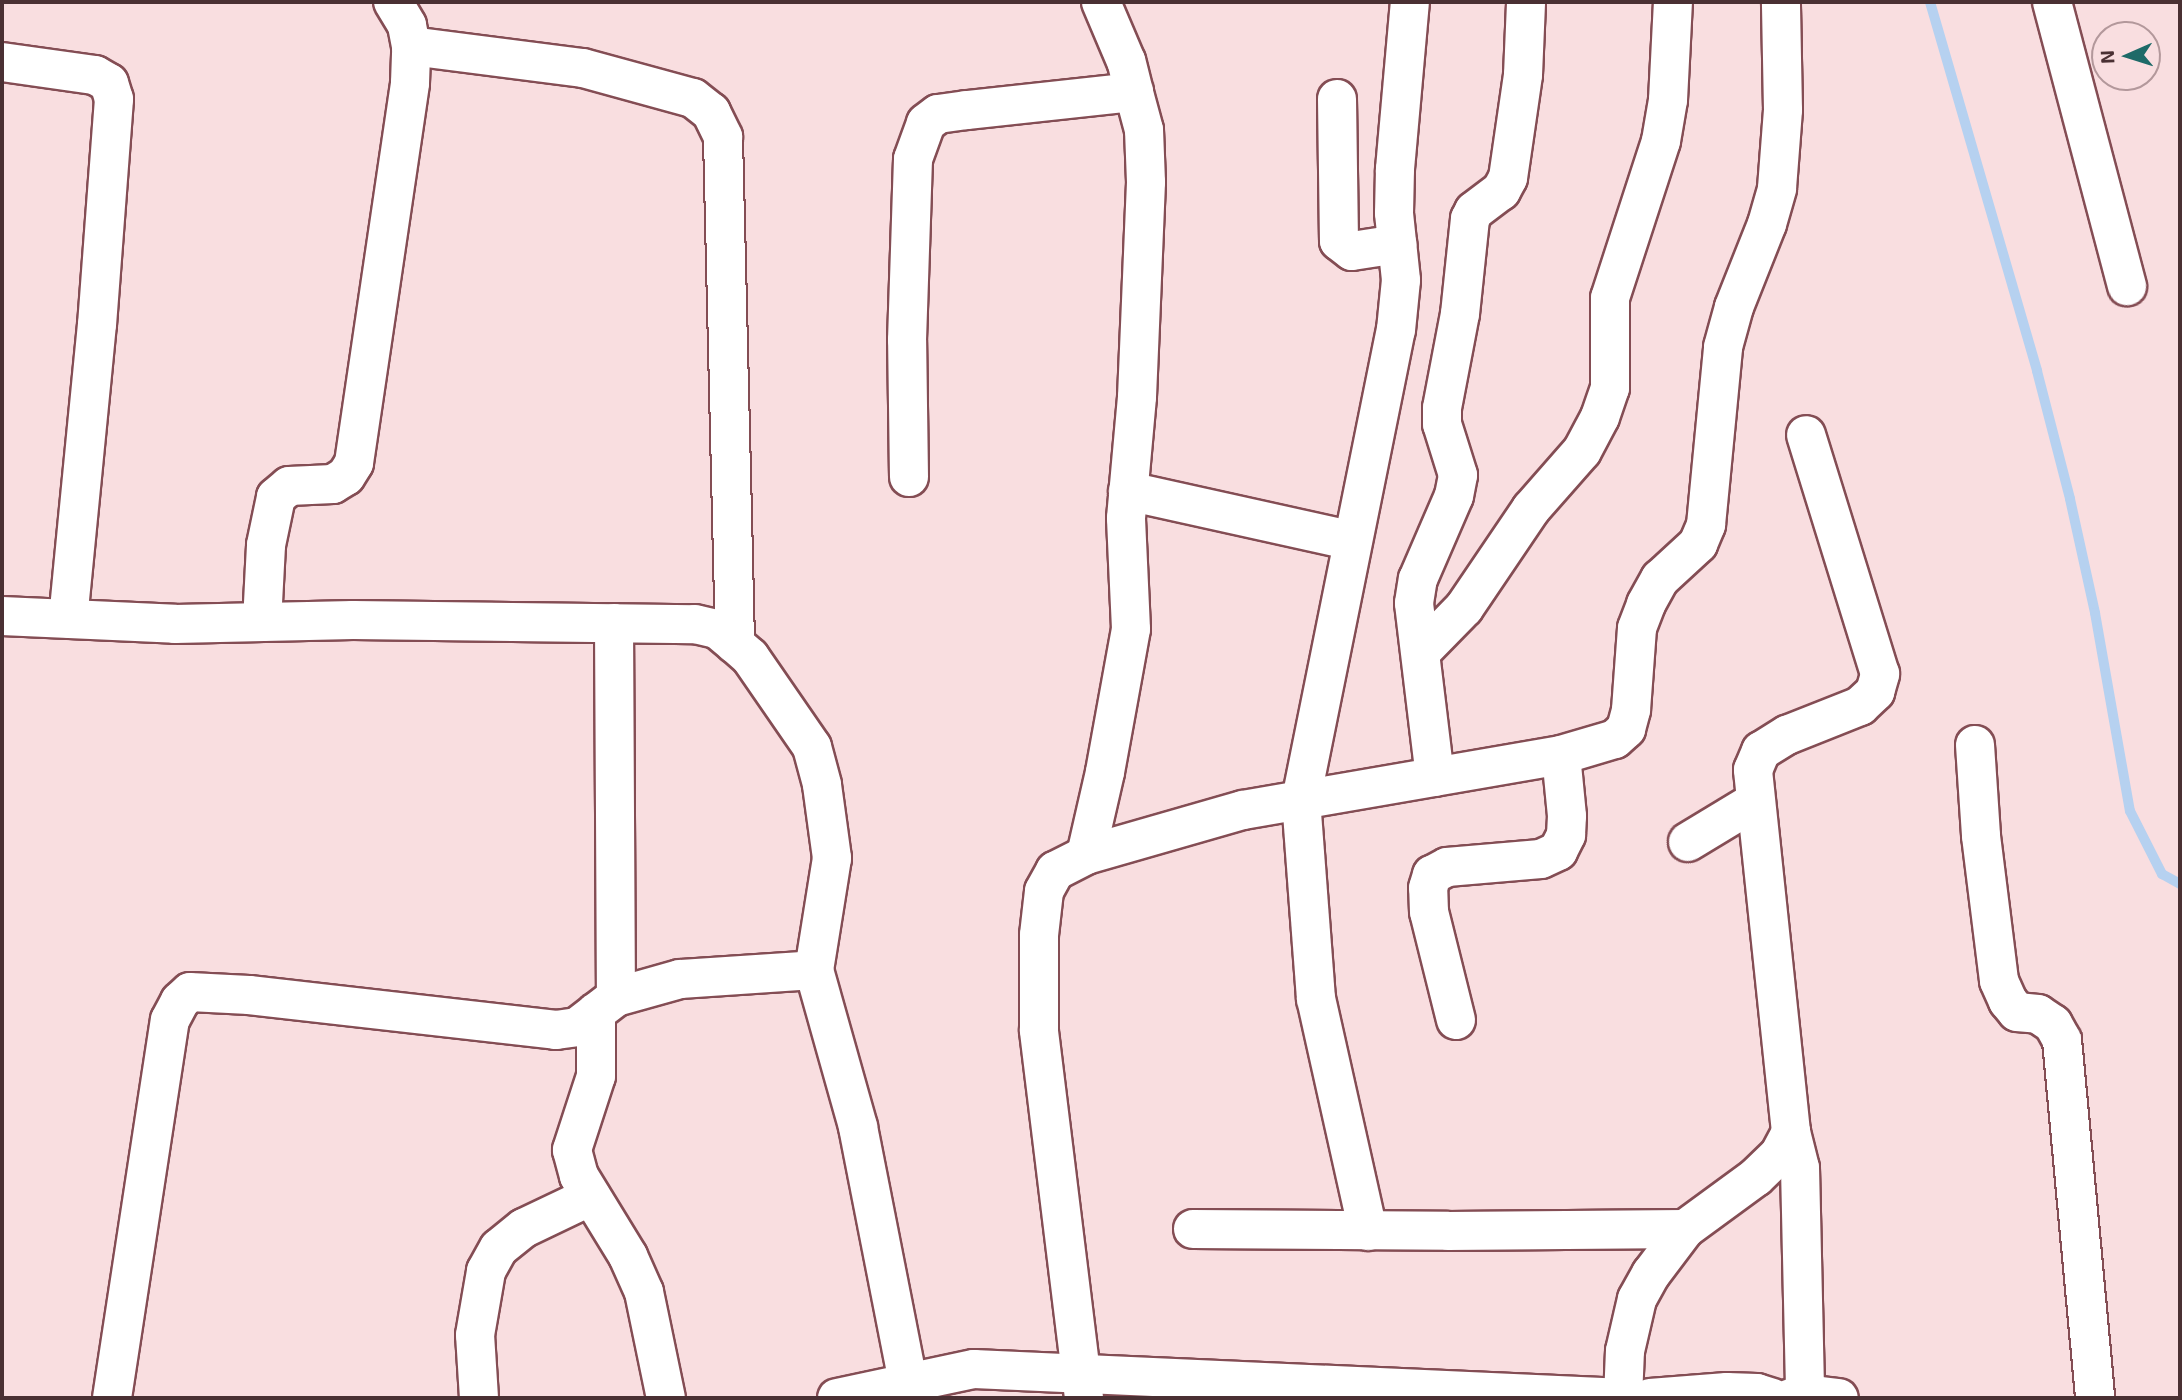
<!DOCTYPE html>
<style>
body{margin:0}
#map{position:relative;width:2182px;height:1400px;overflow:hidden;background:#f9dee0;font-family:"Exo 2",sans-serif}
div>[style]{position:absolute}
.stream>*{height:10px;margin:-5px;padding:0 5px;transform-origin:5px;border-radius:5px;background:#b6d1f0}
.roads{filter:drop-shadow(2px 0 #844d54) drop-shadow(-2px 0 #844d54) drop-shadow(0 2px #844d54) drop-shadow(0 -2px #844d54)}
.minor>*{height:38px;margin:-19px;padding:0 19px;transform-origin:19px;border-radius:19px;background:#fff}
span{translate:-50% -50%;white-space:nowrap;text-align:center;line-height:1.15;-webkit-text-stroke:6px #f9dee0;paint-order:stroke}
.frame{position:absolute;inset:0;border:4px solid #4a3033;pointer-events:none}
.north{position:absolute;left:2091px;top:21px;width:70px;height:70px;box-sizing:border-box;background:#f9dee0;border:2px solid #b3989b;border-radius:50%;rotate:267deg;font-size:19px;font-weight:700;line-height:28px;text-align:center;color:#4a3033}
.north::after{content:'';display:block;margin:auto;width:24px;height:32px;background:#1e6a68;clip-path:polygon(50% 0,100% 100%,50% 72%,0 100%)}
</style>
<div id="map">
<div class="stream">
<i style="left:1930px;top:2px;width:384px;rotate:73.8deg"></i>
<i style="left:2037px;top:371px;width:132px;rotate:75.5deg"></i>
<i style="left:2070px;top:499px;width:117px;rotate:77.6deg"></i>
<i style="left:2095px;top:613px;width:201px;rotate:80deg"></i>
<i style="left:2130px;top:811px;width:71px;rotate:63.1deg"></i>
<i style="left:2162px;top:874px;width:21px;rotate:29deg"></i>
</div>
<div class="roads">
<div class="minor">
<i style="left:2052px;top:2px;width:294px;rotate:75.2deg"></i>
<i style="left:411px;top:46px;width:173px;rotate:7.3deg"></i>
<i style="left:583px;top:68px;width:114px;rotate:15.3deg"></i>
<i style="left:693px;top:98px;width:23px;rotate:38deg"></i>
<i style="left:711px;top:112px;width:28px;rotate:64deg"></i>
<i style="left:723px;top:137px;width:507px;rotate:88.64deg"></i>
<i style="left:2px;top:62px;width:94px;rotate:8deg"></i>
<i style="left:95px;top:75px;width:16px;rotate:30deg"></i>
<i style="left:109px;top:83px;width:17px;rotate:73deg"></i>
<i style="left:114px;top:99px;width:226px;rotate:94.3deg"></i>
<i style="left:97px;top:324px;width:296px;rotate:95.6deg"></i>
<i style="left:1337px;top:99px;width:142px;rotate:89.2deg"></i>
<i style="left:1339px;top:241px;width:16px;rotate:38deg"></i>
<i style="left:1352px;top:251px;width:46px;rotate:-8.8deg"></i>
<i style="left:909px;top:477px;width:137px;rotate:-90.8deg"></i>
<i style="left:907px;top:340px;width:181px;rotate:-88.1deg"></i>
<i style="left:913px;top:159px;width:38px;rotate:-70deg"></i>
<i style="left:926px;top:123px;width:15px;rotate:-37deg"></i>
<i style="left:938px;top:114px;width:29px;rotate:-8deg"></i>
<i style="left:967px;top:110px;width:168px;rotate:-6.2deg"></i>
<i style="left:1128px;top:491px;width:230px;rotate:12.5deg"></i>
<i style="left:2px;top:616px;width:173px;rotate:2.6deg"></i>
<i style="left:175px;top:624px;width:178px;rotate:-1.3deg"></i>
<i style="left:353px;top:620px;width:342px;rotate:0.7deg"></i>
<i style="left:695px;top:624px;width:23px;rotate:13deg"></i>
<i style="left:717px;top:629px;width:23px;rotate:40deg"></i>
<i style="left:735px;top:644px;width:20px;rotate:41deg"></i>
<i style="left:750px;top:657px;width:109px;rotate:55.4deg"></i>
<i style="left:812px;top:747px;width:39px;rotate:75deg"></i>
<i style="left:822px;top:785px;width:74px;rotate:82.2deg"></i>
<i style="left:832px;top:858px;width:113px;rotate:99.1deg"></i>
<i style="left:814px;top:970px;width:163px;rotate:74.3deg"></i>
<i style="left:858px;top:1127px;width:276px;rotate:78.9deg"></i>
<i style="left:262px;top:622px;width:77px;rotate:-87deg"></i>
<i style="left:266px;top:545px;width:49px;rotate:-78.2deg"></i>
<i style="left:276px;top:497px;width:17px;rotate:-40deg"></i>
<i style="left:289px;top:486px;width:44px;rotate:-2.6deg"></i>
<i style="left:333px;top:484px;width:15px;rotate:-32deg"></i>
<i style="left:346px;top:476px;width:15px;rotate:-58deg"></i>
<i style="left:354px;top:463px;width:384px;rotate:-81.6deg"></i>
<i style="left:410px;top:83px;width:37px;rotate:-88deg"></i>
<i style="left:411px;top:46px;width:21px;rotate:-101deg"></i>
<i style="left:407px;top:25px;width:27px;rotate:-121deg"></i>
<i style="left:614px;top:623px;width:374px;rotate:89.7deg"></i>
<i style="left:1421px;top:652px;width:62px;rotate:-45.7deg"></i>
<i style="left:1464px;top:608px;width:120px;rotate:-55.9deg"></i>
<i style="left:1531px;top:509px;width:77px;rotate:-48.7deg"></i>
<i style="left:1582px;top:451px;width:38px;rotate:-62deg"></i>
<i style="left:1600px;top:417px;width:31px;rotate:-71deg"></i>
<i style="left:1610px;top:388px;width:90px;rotate:-90deg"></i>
<i style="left:1610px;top:298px;width:165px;rotate:-72deg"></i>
<i style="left:1661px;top:141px;width:42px;rotate:-80.3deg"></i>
<i style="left:1668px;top:100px;width:98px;rotate:-87.1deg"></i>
<i style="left:1975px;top:745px;width:91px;rotate:86.2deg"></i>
<i style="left:1981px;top:836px;width:146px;rotate:82.9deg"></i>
<i style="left:1999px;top:981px;width:22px;rotate:66deg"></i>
<i style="left:2008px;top:1001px;width:14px;rotate:51deg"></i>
<i style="left:2017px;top:1012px;width:21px;rotate:5deg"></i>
<i style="left:2038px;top:1014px;width:18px;rotate:34deg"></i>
<i style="left:2053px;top:1024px;width:18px;rotate:61deg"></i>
<i style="left:2062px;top:1040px;width:360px;rotate:84.7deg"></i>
<i style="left:1435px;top:777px;width:175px;rotate:-96.9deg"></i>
<i style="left:1414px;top:603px;width:24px;rotate:-81deg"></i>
<i style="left:1418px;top:579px;width:90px;rotate:-66.6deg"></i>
<i style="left:1454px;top:496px;width:21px;rotate:-79deg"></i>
<i style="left:1458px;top:475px;width:53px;rotate:-107.4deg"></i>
<i style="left:1442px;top:424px;width:16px;rotate:-90deg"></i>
<i style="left:1442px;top:408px;width:96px;rotate:-79.2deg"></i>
<i style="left:1460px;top:314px;width:96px;rotate:-84deg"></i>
<i style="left:1470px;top:219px;width:9px;rotate:-63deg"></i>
<i style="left:1474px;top:211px;width:34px;rotate:-37deg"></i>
<i style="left:1501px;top:191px;width:15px;rotate:-62deg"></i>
<i style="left:1508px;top:178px;width:104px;rotate:-81.7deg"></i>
<i style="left:1523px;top:75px;width:73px;rotate:-87.6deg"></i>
<i style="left:1688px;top:842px;width:77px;rotate:-31.2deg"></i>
<i style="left:1086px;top:855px;width:85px;rotate:-77.1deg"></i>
<i style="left:1105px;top:772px;width:145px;rotate:-79.7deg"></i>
<i style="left:1131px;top:629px;width:111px;rotate:-92.6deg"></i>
<i style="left:1126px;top:518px;width:121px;rotate:-84.8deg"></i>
<i style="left:1137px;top:397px;width:215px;rotate:-87.6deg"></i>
<i style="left:1146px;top:182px;width:52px;rotate:-92.2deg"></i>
<i style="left:1144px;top:130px;width:39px;rotate:-105deg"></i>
<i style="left:1134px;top:92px;width:32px;rotate:-104deg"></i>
<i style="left:1126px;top:61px;width:64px;rotate:-113deg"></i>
<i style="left:596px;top:1012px;width:64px;rotate:90deg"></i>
<i style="left:596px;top:1076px;width:78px;rotate:108deg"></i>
<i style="left:572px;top:1150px;width:27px;rotate:75deg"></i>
<i style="left:579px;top:1176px;width:94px;rotate:58.5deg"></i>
<i style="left:628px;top:1256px;width:39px;rotate:66deg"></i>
<i style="left:644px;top:1292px;width:108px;rotate:78.3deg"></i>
<i style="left:1456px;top:1020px;width:111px;rotate:-104deg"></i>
<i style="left:1429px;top:912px;width:24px;rotate:-92deg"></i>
<i style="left:1428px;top:888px;width:14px;rotate:-73deg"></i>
<i style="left:1432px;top:875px;width:17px;rotate:-28deg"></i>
<i style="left:1447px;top:867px;width:94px;rotate:-4.9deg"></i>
<i style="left:1541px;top:859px;width:19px;rotate:-25deg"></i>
<i style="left:1558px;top:851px;width:18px;rotate:-63deg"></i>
<i style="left:1566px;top:835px;width:19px;rotate:-87deg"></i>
<i style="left:1567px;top:816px;width:61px;rotate:-95.6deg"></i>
<i style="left:1791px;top:1132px;width:37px;rotate:76deg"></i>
<i style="left:1800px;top:1168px;width:226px;rotate:88.7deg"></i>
<i style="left:1193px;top:1229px;width:255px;rotate:0.4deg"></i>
<i style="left:1448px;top:1231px;width:237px;rotate:-0.5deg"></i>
<i style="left:1368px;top:1231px;width:238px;rotate:-102.6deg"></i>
<i style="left:1316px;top:999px;width:200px;rotate:-94.3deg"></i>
<i style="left:1301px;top:800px;width:480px;rotate:-78.6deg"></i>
<i style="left:1396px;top:330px;width:50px;rotate:-84.3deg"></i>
<i style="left:1401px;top:280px;width:67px;rotate:-96deg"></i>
<i style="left:1394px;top:213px;width:44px;rotate:-88.7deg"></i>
<i style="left:1395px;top:169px;width:168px;rotate:-84.9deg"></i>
<i style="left:112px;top:1398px;width:382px;rotate:-81.3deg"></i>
<i style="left:170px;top:1020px;width:21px;rotate:-62deg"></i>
<i style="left:180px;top:1001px;width:13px;rotate:-42deg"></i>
<i style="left:190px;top:992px;width:59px;rotate:2.9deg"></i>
<i style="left:249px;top:995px;width:309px;rotate:6.5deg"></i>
<i style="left:556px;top:1030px;width:21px;rotate:-8deg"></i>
<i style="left:577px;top:1027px;width:49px;rotate:-37.6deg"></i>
<i style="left:616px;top:997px;width:66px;rotate:-15.7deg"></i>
<i style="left:680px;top:979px;width:134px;rotate:-3.8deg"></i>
<i style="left:479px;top:1398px;width:63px;rotate:-93.6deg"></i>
<i style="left:475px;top:1335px;width:65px;rotate:-80.2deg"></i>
<i style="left:486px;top:1271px;width:26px;rotate:-61deg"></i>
<i style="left:499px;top:1248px;width:32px;rotate:-39deg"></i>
<i style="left:524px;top:1228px;width:74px;rotate:-25.5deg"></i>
<i style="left:837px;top:1398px;width:140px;rotate:-12deg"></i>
<i style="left:974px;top:1369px;width:651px;rotate:2.55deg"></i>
<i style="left:1084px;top:1398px;width:371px;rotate:-97deg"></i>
<i style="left:1039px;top:1030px;width:95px;rotate:-90deg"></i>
<i style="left:1039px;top:935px;width:44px;rotate:-83.5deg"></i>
<i style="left:1044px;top:891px;width:23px;rotate:-61deg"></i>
<i style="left:1055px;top:871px;width:35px;rotate:-27deg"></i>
<i style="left:1086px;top:855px;width:163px;rotate:-16deg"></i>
<i style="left:1243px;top:810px;width:323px;rotate:-9.8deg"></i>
<i style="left:1561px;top:755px;width:56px;rotate:-16.5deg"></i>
<i style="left:1615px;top:739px;width:15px;rotate:-42deg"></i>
<i style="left:1626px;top:729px;width:20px;rotate:-75deg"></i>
<i style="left:1631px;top:710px;width:82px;rotate:-85.8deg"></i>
<i style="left:1637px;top:628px;width:26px;rotate:-69deg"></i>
<i style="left:1646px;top:604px;width:29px;rotate:-61deg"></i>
<i style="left:1660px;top:579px;width:52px;rotate:-42.6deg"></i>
<i style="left:1698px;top:544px;width:21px;rotate:-67deg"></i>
<i style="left:1706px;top:525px;width:179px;rotate:-84.5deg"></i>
<i style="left:1723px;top:347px;width:41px;rotate:-74.6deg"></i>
<i style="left:1734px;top:307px;width:89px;rotate:-68.3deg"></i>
<i style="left:1767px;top:224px;width:37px;rotate:-74deg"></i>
<i style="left:1777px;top:188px;width:78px;rotate:-85.6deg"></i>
<i style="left:1783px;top:110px;width:108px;rotate:-91.1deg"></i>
<i style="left:1623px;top:1398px;width:47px;rotate:-87.6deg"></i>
<i style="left:1625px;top:1351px;width:53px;rotate:-77deg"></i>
<i style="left:1637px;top:1299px;width:29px;rotate:-61deg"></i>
<i style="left:1651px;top:1274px;width:56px;rotate:-52.9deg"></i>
<i style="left:1685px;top:1229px;width:88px;rotate:-36.2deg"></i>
<i style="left:1756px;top:1177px;width:32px;rotate:-44deg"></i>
<i style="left:1779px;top:1155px;width:26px;rotate:-62deg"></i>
<i style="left:1791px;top:1132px;width:364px;rotate:-96deg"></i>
<i style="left:1753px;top:770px;width:21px;rotate:-67deg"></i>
<i style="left:1761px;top:751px;width:31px;rotate:-32deg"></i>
<i style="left:1787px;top:735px;width:79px;rotate:-21.7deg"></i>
<i style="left:1860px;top:706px;width:21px;rotate:-43deg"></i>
<i style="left:1875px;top:692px;width:19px;rotate:-74deg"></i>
<i style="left:1880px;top:674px;width:250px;rotate:-107.2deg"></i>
<i style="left:1650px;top:1398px;width:77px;rotate:-4.5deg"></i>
<i style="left:1727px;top:1392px;width:30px;rotate:2deg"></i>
<i style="left:1757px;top:1393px;width:16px;rotate:18deg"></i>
<i style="left:1791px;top:1398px;width:15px;rotate:-16deg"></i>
<i style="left:1805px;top:1394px;width:34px;rotate:7deg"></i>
</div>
</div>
<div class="frame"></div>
<div class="north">N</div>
</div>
